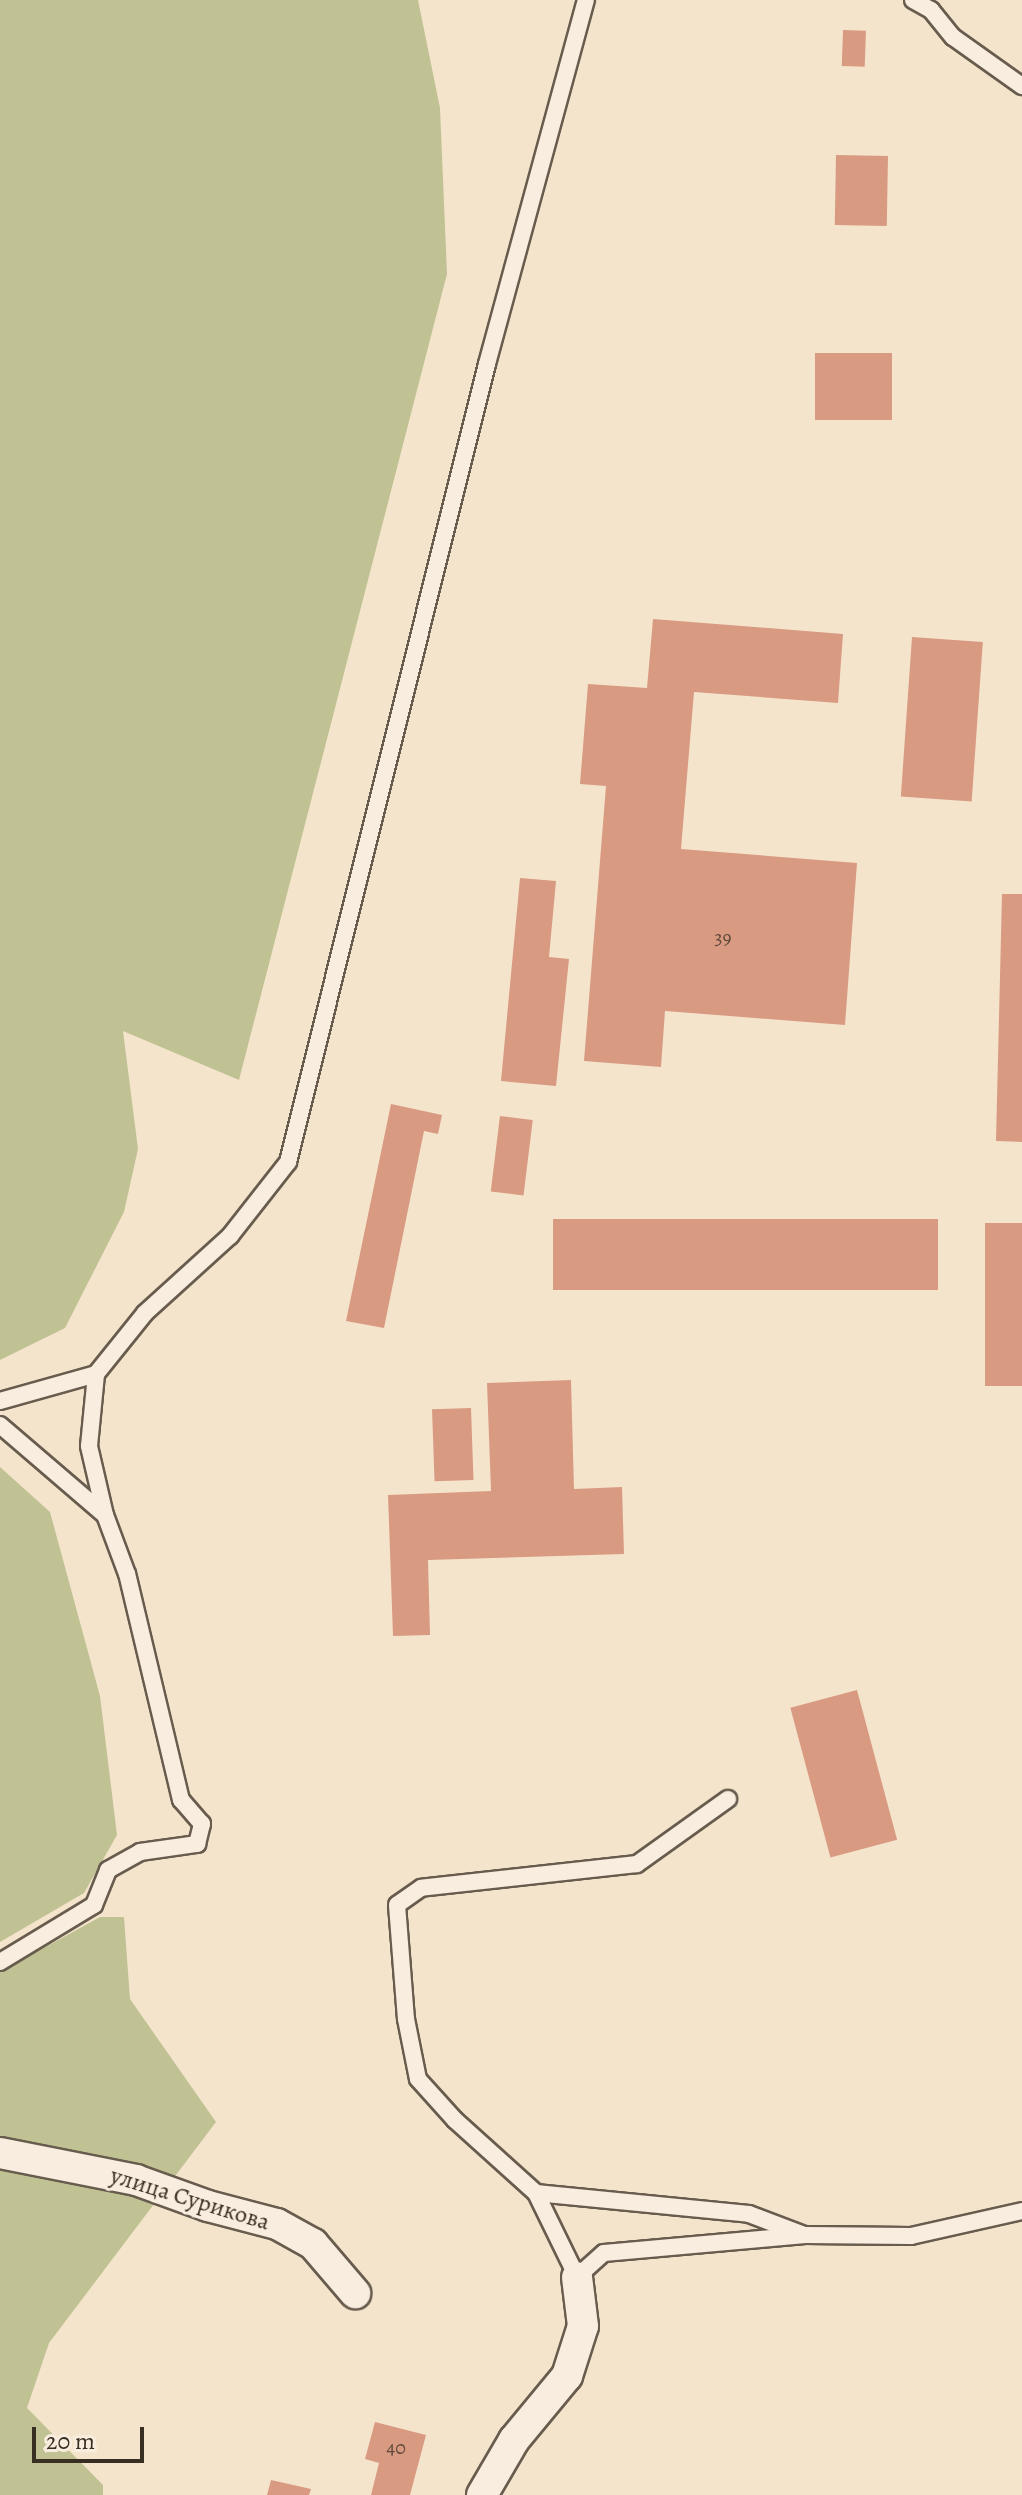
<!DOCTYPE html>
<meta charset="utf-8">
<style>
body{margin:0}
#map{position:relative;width:1022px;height:2495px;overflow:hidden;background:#f5e4cc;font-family:Alegreya,serif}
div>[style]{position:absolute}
.green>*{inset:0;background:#c0c294}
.building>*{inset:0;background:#d99a82;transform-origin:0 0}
.roads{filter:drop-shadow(2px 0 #675c4d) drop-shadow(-2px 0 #675c4d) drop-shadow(0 2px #675c4d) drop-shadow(0 -2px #675c4d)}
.lane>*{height:16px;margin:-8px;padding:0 8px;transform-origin:8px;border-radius:8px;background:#f8edde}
.street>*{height:30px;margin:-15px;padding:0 15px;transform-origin:15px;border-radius:15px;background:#f8edde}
span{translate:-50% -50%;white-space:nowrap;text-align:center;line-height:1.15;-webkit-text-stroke:6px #f8edde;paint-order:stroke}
.number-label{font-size:20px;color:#604a3b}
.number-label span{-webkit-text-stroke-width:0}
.street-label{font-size:24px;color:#382f23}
.scale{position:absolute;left:32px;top:2427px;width:112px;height:36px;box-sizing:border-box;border:4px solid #382f23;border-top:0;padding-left:10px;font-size:24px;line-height:28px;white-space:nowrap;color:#382f23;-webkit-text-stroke:6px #f8edde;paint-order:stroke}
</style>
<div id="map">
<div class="green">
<i style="clip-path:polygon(0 0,418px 0,440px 108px,447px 274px,239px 1080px,123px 1031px,138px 1149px,124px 1212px,65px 1328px,0 1360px)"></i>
<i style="clip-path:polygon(0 1467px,50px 1512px,100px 1696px,117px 1835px,84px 1893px,0 1942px)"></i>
<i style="clip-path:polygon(100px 1917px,124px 1917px,130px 1999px,216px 2122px,49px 2343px,27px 2408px,103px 2485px,103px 2495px,0 2495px,0 1972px)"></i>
</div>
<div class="building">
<i style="left:843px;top:30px;width:23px;height:36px;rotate:2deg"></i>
<i style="left:836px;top:155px;width:52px;height:70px;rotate:1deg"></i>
<i style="left:815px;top:353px;width:77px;height:67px"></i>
<i style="clip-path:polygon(653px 619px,843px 634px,838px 703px,694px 692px,681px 849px,857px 863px,845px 1025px,665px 1011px,661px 1067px,584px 1061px,606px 786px,580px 784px,588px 684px,647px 688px)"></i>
<i style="left:912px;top:637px;width:71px;height:160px;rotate:4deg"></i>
<i style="clip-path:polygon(520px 878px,556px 881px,549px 957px,569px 959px,556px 1086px,501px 1081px)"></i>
<i style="clip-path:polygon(1002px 894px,1022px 894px,1022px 1142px,996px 1141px)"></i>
<i style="clip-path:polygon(391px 1104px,442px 1115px,438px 1134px,424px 1131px,384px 1328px,346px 1321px)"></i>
<i style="left:500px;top:1116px;width:33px;height:76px;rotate:7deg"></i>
<i style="left:938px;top:1219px;width:71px;height:385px;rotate:90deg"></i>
<i style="left:985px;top:1223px;width:37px;height:163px"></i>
<i style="clip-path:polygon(571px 1380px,574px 1489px,622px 1487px,624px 1554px,428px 1560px,430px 1635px,393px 1636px,388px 1495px,491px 1491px,487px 1383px)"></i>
<i style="left:471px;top:1408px;width:72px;height:39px;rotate:88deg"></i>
<i style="left:857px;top:1690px;width:155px;height:69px;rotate:75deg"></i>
<i style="clip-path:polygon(375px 2422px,426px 2435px,410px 2495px,371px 2495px,379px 2463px,365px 2459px)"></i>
<i style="clip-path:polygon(271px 2480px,311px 2489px,309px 2495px,267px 2495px)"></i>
</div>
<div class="roads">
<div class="lane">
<i style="left:913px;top:0;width:21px;rotate:29deg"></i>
<i style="left:931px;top:10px;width:35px;rotate:51deg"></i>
<i style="left:953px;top:37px;width:85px;rotate:35.4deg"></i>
<i style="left:0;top:1401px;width:100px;rotate:-15.7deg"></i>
<i style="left:0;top:1425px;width:138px;rotate:40.6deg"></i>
<i style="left:728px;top:1799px;width:112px;rotate:144.5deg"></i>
<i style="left:637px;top:1864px;width:217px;rotate:173.7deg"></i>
<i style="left:421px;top:1888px;width:29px;rotate:145deg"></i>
<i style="left:397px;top:1905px;width:114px;rotate:85.5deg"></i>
<i style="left:406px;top:2019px;width:61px;rotate:78.7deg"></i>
<i style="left:418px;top:2079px;width:55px;rotate:47.9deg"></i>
<i style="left:455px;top:2120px;width:109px;rotate:42deg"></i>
<i style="left:536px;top:2193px;width:93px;rotate:64deg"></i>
<i style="left:577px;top:2277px;width:36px;rotate:-42deg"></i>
<i style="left:604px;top:2253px;width:202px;rotate:-5.1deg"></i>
<i style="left:805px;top:2235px;width:106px;rotate:0.5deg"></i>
<i style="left:911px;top:2236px;width:114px;rotate:-12.7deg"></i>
<i style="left:0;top:1962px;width:110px;rotate:-31.2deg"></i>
<i style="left:94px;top:1905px;width:38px;rotate:-68deg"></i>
<i style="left:108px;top:1870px;width:37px;rotate:-29deg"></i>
<i style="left:140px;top:1852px;width:58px;rotate:-8deg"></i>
<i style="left:197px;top:1844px;width:21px;rotate:-76deg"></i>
<i style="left:202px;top:1824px;width:32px;rotate:-131deg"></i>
<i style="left:181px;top:1800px;width:232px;rotate:-103.4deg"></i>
<i style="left:127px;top:1574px;width:63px;rotate:-110.4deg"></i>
<i style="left:105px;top:1515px;width:71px;rotate:-103.1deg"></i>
<i style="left:89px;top:1446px;width:72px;rotate:-84.4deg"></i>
<i style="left:96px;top:1374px;width:78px;rotate:-51.2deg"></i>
<i style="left:145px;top:1313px;width:115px;rotate:-42.2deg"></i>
<i style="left:230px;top:1236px;width:94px;rotate:-51.9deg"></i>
<i style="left:288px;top:1162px;width:822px;rotate:-76deg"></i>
<i style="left:487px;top:364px;width:377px;rotate:-74.8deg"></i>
<i style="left:536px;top:2193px;width:214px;rotate:5.6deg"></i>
<i style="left:749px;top:2214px;width:57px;rotate:20.7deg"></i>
</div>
<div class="street">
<i style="left:0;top:2153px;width:139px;rotate:11.2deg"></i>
<i style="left:136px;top:2180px;width:77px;rotate:19.9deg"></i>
<i style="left:208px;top:2206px;width:71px;rotate:14.6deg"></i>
<i style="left:277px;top:2224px;width:41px;rotate:29.1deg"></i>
<i style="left:313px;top:2244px;width:65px;rotate:49.4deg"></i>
<i style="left:482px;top:2495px;width:64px;rotate:-59.8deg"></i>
<i style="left:514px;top:2440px;width:83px;rotate:-50.4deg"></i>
<i style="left:567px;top:2376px;width:52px;rotate:-72.3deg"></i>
<i style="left:583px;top:2326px;width:49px;rotate:-97deg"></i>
</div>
</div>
<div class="number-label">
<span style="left:723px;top:937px">39</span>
<span style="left:396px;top:2447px">40</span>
</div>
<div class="street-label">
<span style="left:190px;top:2199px;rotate:17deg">улица Сурикова</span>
</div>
<div class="scale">20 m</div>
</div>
